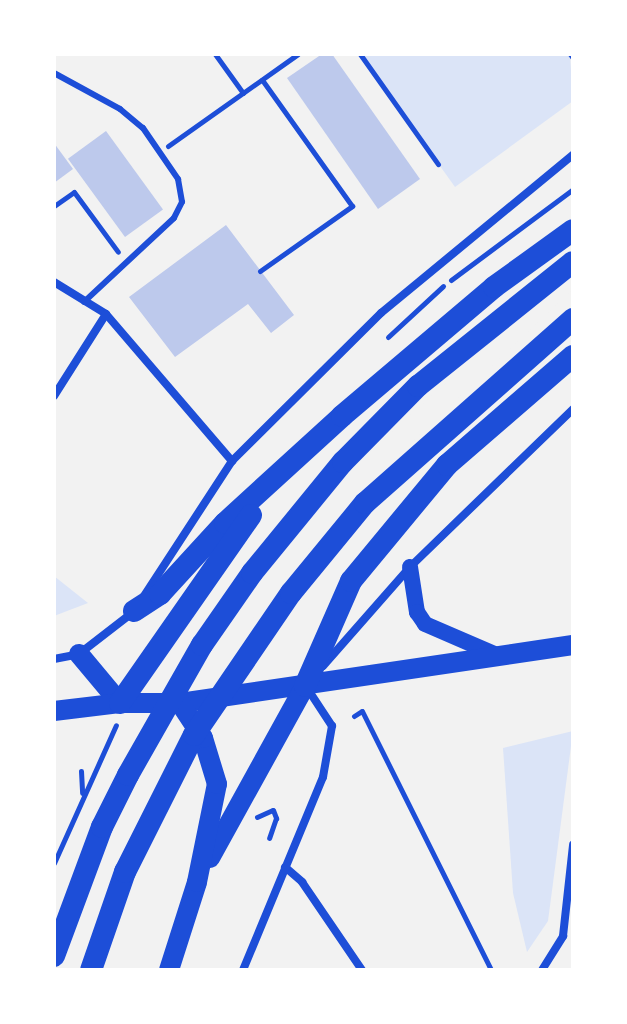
<!DOCTYPE html>
<style>
body{margin:0}
#map{position:relative;width:627px;height:1024px;overflow:hidden;background:#f2f2f2;font-family:"Archivo Narrow",sans-serif}
div>[style]{position:absolute}
.green>*{inset:0;background:#dbe4f7}
.pier>*{inset:0;background:#f2f2f2}
.building>*{inset:0;background:#bdc9ec;transform-origin:0 0}
.path>*{height:5px;margin:-2.5px;padding:0 2.5px;transform-origin:2.5px;border-radius:2.5px;background:#1d4ed8}
.service>*{height:6px;margin:-3px;padding:0 3px;transform-origin:3px;border-radius:3px;background:#1d4ed8}
.minor>*{height:8px;margin:-4px;padding:0 4px;transform-origin:4px;border-radius:4px;background:#1d4ed8}
.secondary>*{height:16px;margin:-8px;padding:0 8px;transform-origin:8px;border-radius:8px;background:#1d4ed8}
.primary>*{height:20px;margin:-10px;padding:0 10px;transform-origin:10px;border-radius:10px;background:#1d4ed8}
.trunk>*{height:22px;margin:-11px;padding:0 11px;transform-origin:11px;border-radius:11px;background:#1d4ed8}
span{translate:-50% -50%;white-space:nowrap;text-align:center;line-height:1.15;-webkit-text-stroke:8px #fff;paint-order:stroke}
.frame{position:absolute;inset:0;border:56px solid #fff;pointer-events:none}
</style>
<div id="map">
<div class="green">
<i style="clip-path:polygon(360px 54px,570px 54px,573px 101px,455px 187px)"></i>
<i style="clip-path:polygon(54px 576px,88px 603px,54px 616px)"></i>
<i style="clip-path:polygon(573px 731px,548px 921px,527px 952px,513px 893px,503px 748px)"></i>
</div>
<div class="pier">
<i style="clip-path:polygon(573px 268px,573px 289px,358px 493px,274px 588px,208px 682px,142px 812px,84px 970px,56px 970px,93px 868px,189px 670px,341px 478px)"></i>
</div>
<div class="building">
<i style="clip-path:polygon(322px 54px,332px 54px,420px 179px,378px 209px,287px 78px)"></i>
<i style="left:106px;top:131px;width:97px;height:47px;rotate:54deg"></i>
<i style="clip-path:polygon(54px 143px,73px 169px,54px 183px)"></i>
<i style="clip-path:polygon(226px 225px,294px 315px,271px 333px,248px 304px,175px 357px,129px 297px)"></i>
</div>
<div class="path">
<i style="left:215px;top:54px;width:48px;rotate:54.3deg"></i>
<i style="left:360px;top:54px;width:135px;rotate:54.7deg"></i>
<i style="left:570px;top:54px;width:5px;rotate:53deg"></i>
<i style="left:168px;top:146px;width:159px;rotate:-35.3deg"></i>
<i style="left:54px;top:206px;width:24px;rotate:-35deg"></i>
<i style="left:74px;top:192px;width:74px;rotate:53.7deg"></i>
<i style="left:260px;top:271px;width:113px;rotate:-35.2deg"></i>
<i style="left:352px;top:206px;width:155px;rotate:-125.5deg"></i>
<i style="left:451px;top:280px;width:152px;rotate:-36.7deg"></i>
<i style="left:388px;top:337px;width:75px;rotate:-42.8deg"></i>
<i style="left:354px;top:716px;width:9px;rotate:-32deg"></i>
<i style="left:362px;top:711px;width:289px;rotate:63.5deg"></i>
<i style="left:81px;top:771px;width:22px;rotate:87deg"></i>
<i style="left:257px;top:817px;width:17px;rotate:-24deg"></i>
<i style="left:273px;top:810px;width:9px;rotate:69deg"></i>
<i style="left:276px;top:818px;width:21px;rotate:109deg"></i>
<i style="left:54px;top:863px;width:151px;rotate:-65.8deg"></i>
</div>
<div class="service">
<i style="left:54px;top:73px;width:75px;rotate:28.6deg"></i>
<i style="left:120px;top:109px;width:30px;rotate:40deg"></i>
<i style="left:143px;top:128px;width:62px;rotate:55.5deg"></i>
<i style="left:178px;top:179px;width:23px;rotate:80deg"></i>
<i style="left:182px;top:202px;width:18px;rotate:117deg"></i>
<i style="left:174px;top:218px;width:123px;rotate:137deg"></i>
</div>
<div class="minor">
<i style="left:54px;top:282px;width:61px;rotate:31.6deg"></i>
<i style="left:106px;top:314px;width:194px;rotate:49.4deg"></i>
<i style="left:54px;top:396px;width:97px;rotate:-57.6deg"></i>
<i style="left:144px;top:596px;width:161px;rotate:-56.9deg"></i>
<i style="left:232px;top:461px;width:210px;rotate:-44.8deg"></i>
<i style="left:381px;top:313px;width:249px;rotate:-39.5deg"></i>
<i style="left:54px;top:659px;width:25px;rotate:-11deg"></i>
<i style="left:79px;top:654px;width:67px;rotate:-37.7deg"></i>
<i style="left:323px;top:666px;width:132px;rotate:-48.7deg"></i>
<i style="left:410px;top:567px;width:227px;rotate:-44.1deg"></i>
<i style="left:285px;top:867px;width:23px;rotate:41deg"></i>
<i style="left:302px;top:882px;width:107px;rotate:55.7deg"></i>
<i style="left:243px;top:970px;width:209px;rotate:-67.5deg"></i>
<i style="left:323px;top:777px;width:52px;rotate:-80deg"></i>
<i style="left:332px;top:726px;width:45px;rotate:-123.3deg"></i>
<i style="left:542px;top:970px;width:40px;rotate:-58deg"></i>
<i style="left:563px;top:936px;width:92px;rotate:-83.7deg"></i>
</div>
<div class="secondary">
<i style="left:410px;top:567px;width:46px;rotate:81.2deg"></i>
<i style="left:417px;top:612px;width:14px;rotate:56deg"></i>
<i style="left:425px;top:624px;width:81px;rotate:23.4deg"></i>
</div>
<div class="primary">
<i style="left:79px;top:654px;width:64px;rotate:50.1deg"></i>
<i style="left:54px;top:711px;width:66px;rotate:-6.9deg"></i>
<i style="left:120px;top:703px;width:60px"></i>
<i style="left:180px;top:703px;width:397px;rotate:-8.4deg"></i>
<i style="left:210px;top:858px;width:196px;rotate:-61.1deg"></i>
<i style="left:169px;top:970px;width:92px;rotate:-72.3deg"></i>
<i style="left:197px;top:882px;width:100px;rotate:-78.5deg"></i>
<i style="left:217px;top:784px;width:48px;rotate:-106.9deg"></i>
<i style="left:203px;top:738px;width:42px;rotate:-123.3deg"></i>
</div>
<div class="trunk">
<i style="left:134px;top:611px;width:31px;rotate:-33deg"></i>
<i style="left:160px;top:594px;width:96px;rotate:-47.5deg"></i>
<i style="left:225px;top:523px;width:159px;rotate:-42.4deg"></i>
<i style="left:342px;top:416px;width:199px;rotate:-40.3deg"></i>
<i style="left:494px;top:287px;width:97px;rotate:-35.8deg"></i>
<i style="left:305px;top:686px;width:115px;rotate:-66.3deg"></i>
<i style="left:351px;top:581px;width:151px;rotate:-50.4deg"></i>
<i style="left:447px;top:465px;width:167px;rotate:-40.9deg"></i>
<i style="left:120px;top:703px;width:229px;rotate:-55.1deg"></i>
<i style="left:54px;top:956px;width:138px;rotate:-69.6deg"></i>
<i style="left:102px;top:827px;width:58px;rotate:-63.4deg"></i>
<i style="left:128px;top:775px;width:150px;rotate:-60.4deg"></i>
<i style="left:202px;top:645px;width:88px;rotate:-55.2deg"></i>
<i style="left:252px;top:573px;width:144px;rotate:-50.7deg"></i>
<i style="left:343px;top:462px;width:107px;rotate:-45.4deg"></i>
<i style="left:418px;top:386px;width:198px;rotate:-38.7deg"></i>
<i style="left:91px;top:970px;width:104px;rotate:-70.9deg"></i>
<i style="left:125px;top:872px;width:153px;rotate:-63.3deg"></i>
<i style="left:194px;top:735px;width:172px;rotate:-55.7deg"></i>
<i style="left:291px;top:593px;width:117px;rotate:-50.6deg"></i>
<i style="left:365px;top:503px;width:278px;rotate:-41.5deg"></i>
</div>
<div class="frame"></div>
</div>
